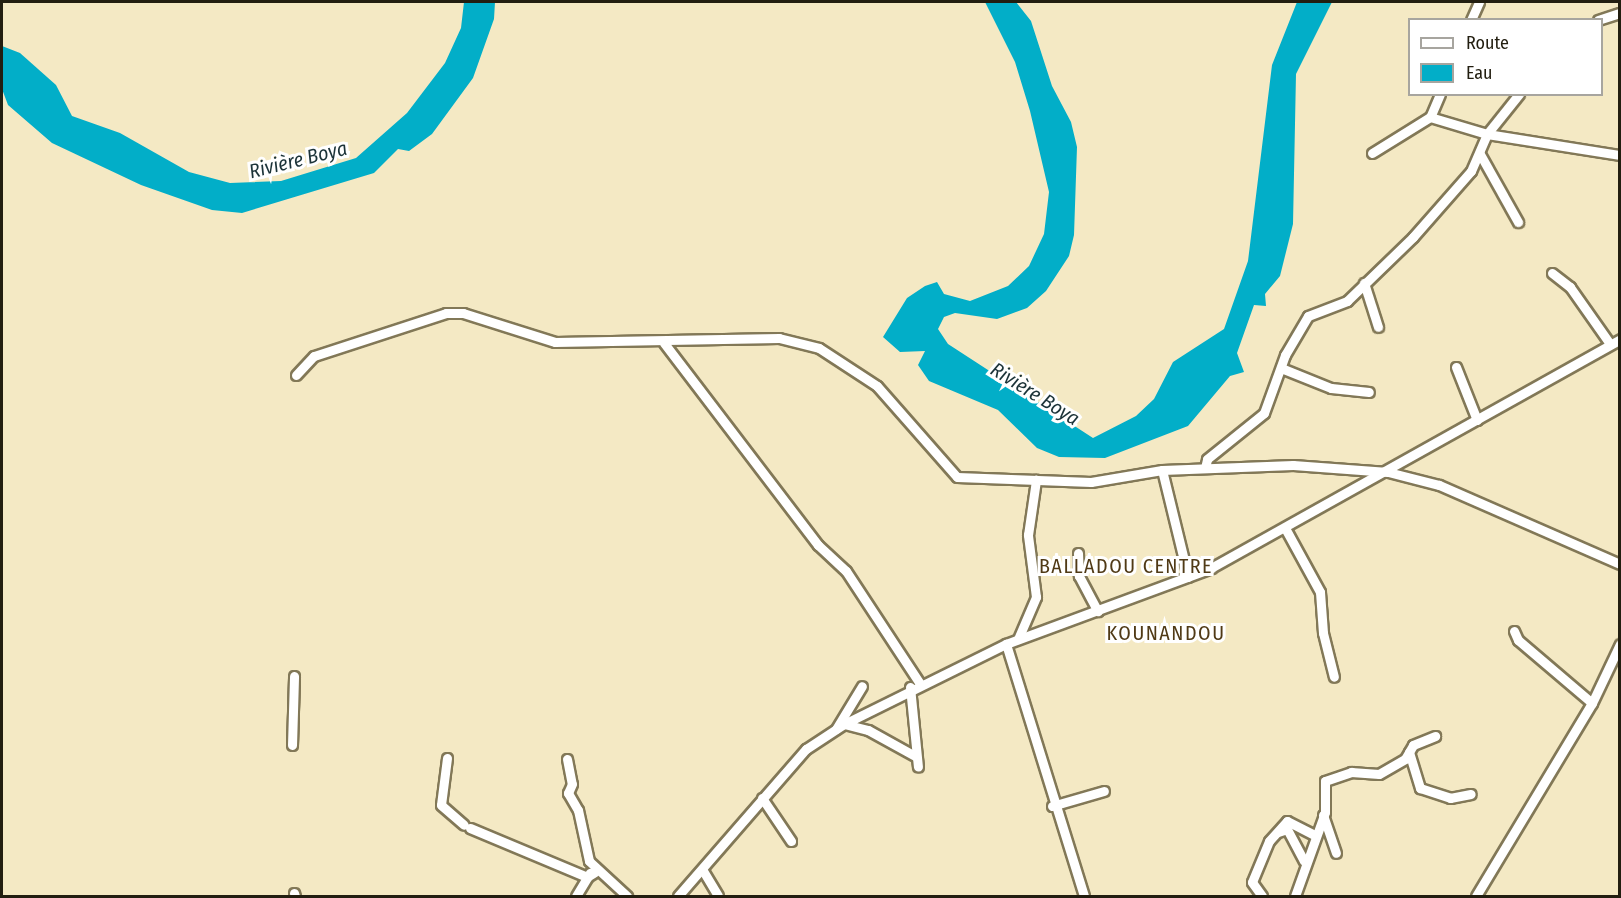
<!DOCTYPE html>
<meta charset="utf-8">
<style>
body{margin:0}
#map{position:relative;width:1621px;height:898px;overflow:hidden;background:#f4e9c4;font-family:"Fira Sans Condensed",sans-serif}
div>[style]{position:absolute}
.water>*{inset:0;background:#02aec8}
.roads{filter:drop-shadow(2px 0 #827857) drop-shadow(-2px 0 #827857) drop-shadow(0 2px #827857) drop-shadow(0 -2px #827857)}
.street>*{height:9px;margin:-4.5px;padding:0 4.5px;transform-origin:4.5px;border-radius:4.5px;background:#fff}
span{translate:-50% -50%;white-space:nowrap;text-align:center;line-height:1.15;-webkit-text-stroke:6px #fff;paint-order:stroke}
.water-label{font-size:20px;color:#1c3338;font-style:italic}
.neighbourhood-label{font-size:20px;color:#503a16;letter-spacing:1.5px}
.frame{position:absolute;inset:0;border:3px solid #221e10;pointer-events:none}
.legend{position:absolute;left:1408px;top:18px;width:195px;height:78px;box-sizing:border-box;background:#fff;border:2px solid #a7a59f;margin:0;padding:8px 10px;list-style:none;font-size:18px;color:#221e10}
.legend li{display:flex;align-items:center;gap:12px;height:30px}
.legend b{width:30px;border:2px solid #a7a59f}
</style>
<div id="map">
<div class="water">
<i style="clip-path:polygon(464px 2px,495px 2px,494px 19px,473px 78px,432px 134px,409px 151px,398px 149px,374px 173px,242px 213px,212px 210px,141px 185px,52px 143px,8px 105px,2px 89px,2px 46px,20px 53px,56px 85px,72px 116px,120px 133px,189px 172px,230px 183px,281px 181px,356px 158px,407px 113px,445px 63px,461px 28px)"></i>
<i style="clip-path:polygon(985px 2px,1016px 2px,1031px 21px,1052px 86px,1071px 122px,1077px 147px,1074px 235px,1069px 256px,1046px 291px,1027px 308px,997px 319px,955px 313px,944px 317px,938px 329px,948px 344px,1093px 438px,1136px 416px,1154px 399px,1173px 362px,1224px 329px,1248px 261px,1272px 65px,1297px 2px,1332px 2px,1296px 74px,1293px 224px,1280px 276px,1265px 294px,1266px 306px,1254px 305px,1237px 353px,1244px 372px,1230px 376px,1188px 426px,1105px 458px,1059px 457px,1037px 448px,998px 410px,929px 381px,918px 365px,925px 351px,900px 352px,883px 337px,907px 298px,925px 286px,937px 282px,944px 294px,970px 301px,1008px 286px,1029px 266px,1044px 234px,1049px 192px,1030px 111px,1015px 62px)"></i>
</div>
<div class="roads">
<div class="street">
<i style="left:1471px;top:20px;width:20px;rotate:-66deg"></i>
<i style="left:1598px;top:20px;width:23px;rotate:-18deg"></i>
<i style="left:1440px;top:94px;width:25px;rotate:113deg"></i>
<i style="left:1430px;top:117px;width:59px;rotate:16.6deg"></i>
<i style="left:1487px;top:134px;width:135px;rotate:9deg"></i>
<i style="left:1372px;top:153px;width:68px;rotate:-31.8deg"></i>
<i style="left:1480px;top:154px;width:78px;rotate:60.8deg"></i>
<i style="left:1552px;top:273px;width:23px;rotate:38deg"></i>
<i style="left:1570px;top:287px;width:70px;rotate:54.9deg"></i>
<i style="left:1364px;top:283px;width:46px;rotate:72.3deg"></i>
<i style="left:664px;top:343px;width:254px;rotate:52.7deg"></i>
<i style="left:818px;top:545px;width:38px;rotate:43deg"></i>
<i style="left:846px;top:571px;width:133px;rotate:56.7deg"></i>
<i style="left:1456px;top:367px;width:57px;rotate:68.4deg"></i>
<i style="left:1281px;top:368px;width:54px;rotate:21.8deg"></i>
<i style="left:1331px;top:388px;width:38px;rotate:6deg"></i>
<i style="left:296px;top:375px;width:26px;rotate:-47deg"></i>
<i style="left:314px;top:356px;width:139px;rotate:-18deg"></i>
<i style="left:446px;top:313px;width:17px"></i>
<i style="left:463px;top:313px;width:96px;rotate:17.5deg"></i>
<i style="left:555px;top:342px;width:224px;rotate:-1deg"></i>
<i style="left:779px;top:338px;width:41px;rotate:14deg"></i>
<i style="left:819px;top:348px;width:69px;rotate:33.2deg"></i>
<i style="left:877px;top:386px;width:121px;rotate:48.7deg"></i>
<i style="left:957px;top:477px;width:134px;rotate:2.1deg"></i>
<i style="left:1091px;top:482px;width:72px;rotate:-9.6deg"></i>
<i style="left:1162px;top:470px;width:131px;rotate:-2.2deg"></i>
<i style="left:1293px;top:465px;width:95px;rotate:4.2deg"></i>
<i style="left:1388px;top:472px;width:53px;rotate:14.3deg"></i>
<i style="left:1439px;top:485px;width:197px;rotate:23.6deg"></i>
<i style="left:1205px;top:468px;width:9px;rotate:-77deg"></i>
<i style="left:1207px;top:459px;width:73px;rotate:-38.9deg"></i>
<i style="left:1264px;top:413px;width:62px;rotate:-70.1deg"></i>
<i style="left:1285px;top:355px;width:45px;rotate:-59.5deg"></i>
<i style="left:1308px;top:316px;width:42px;rotate:-21deg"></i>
<i style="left:1347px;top:301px;width:92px;rotate:-44.1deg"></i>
<i style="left:1413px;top:237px;width:88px;rotate:-48.7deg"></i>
<i style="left:1471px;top:171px;width:40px;rotate:-66.6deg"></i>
<i style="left:1487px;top:134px;width:51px;rotate:-51.3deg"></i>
<i style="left:1162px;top:470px;width:110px;rotate:76.3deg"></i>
<i style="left:1285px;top:528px;width:73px;rotate:61.3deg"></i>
<i style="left:1320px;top:592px;width:41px;rotate:85.8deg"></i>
<i style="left:1323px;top:633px;width:45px;rotate:76deg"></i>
<i style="left:1078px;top:553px;width:23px;rotate:88deg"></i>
<i style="left:1079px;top:576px;width:40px;rotate:62deg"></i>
<i style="left:1514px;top:631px;width:10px;rotate:66deg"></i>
<i style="left:1518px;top:640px;width:97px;rotate:40.4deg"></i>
<i style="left:1018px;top:639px;width:46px;rotate:-66.8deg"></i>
<i style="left:1036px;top:597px;width:63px;rotate:-97.4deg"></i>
<i style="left:1028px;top:535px;width:56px;rotate:-81.7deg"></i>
<i style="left:1006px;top:644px;width:264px;rotate:72.8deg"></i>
<i style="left:910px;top:687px;width:80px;rotate:84.3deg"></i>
<i style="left:844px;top:724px;width:25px;rotate:14deg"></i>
<i style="left:868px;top:730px;width:54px;rotate:29deg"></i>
<i style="left:836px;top:729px;width:50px;rotate:-58.8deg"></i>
<i style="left:292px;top:745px;width:69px;rotate:-88.3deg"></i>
<i style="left:1409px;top:752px;width:38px;rotate:73deg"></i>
<i style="left:1420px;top:788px;width:32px;rotate:18deg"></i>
<i style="left:1450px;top:798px;width:21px;rotate:-11deg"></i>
<i style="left:447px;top:758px;width:47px;rotate:97.3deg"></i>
<i style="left:441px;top:805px;width:30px;rotate:41deg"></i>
<i style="left:567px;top:759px;width:25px;rotate:79deg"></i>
<i style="left:572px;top:784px;width:10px;rotate:114deg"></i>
<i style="left:568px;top:793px;width:20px;rotate:60deg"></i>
<i style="left:578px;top:810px;width:52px;rotate:77.8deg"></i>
<i style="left:589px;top:861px;width:52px;rotate:42.6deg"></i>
<i style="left:762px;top:798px;width:52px;rotate:56deg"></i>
<i style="left:1052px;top:806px;width:54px;rotate:-16.1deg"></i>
<i style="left:1323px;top:815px;width:40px;rotate:71.1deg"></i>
<i style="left:470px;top:828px;width:127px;rotate:22.7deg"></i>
<i style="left:587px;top:877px;width:9px;rotate:-32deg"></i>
<i style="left:1278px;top:832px;width:9px;rotate:-18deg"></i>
<i style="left:1287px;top:829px;width:36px;rotate:62deg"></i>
<i style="left:702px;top:869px;width:31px;rotate:59deg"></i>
<i style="left:294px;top:893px;width:3px;rotate:72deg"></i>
<i style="left:576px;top:896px;width:27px;rotate:-59deg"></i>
<i style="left:678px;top:896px;width:195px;rotate:-49deg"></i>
<i style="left:806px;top:749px;width:45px;rotate:-33.3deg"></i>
<i style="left:844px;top:724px;width:181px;rotate:-26.3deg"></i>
<i style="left:1006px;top:644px;width:219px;rotate:-20.3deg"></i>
<i style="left:1211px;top:568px;width:469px;rotate:-29.2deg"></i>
<i style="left:1262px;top:896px;width:17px;rotate:-126deg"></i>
<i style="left:1252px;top:882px;width:44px;rotate:-67.5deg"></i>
<i style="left:1269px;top:841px;width:27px;rotate:-48deg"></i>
<i style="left:1287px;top:821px;width:30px;rotate:27deg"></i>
<i style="left:1295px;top:896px;width:89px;rotate:-70.3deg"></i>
<i style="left:1325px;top:812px;width:31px;rotate:-90deg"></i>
<i style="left:1325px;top:781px;width:28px;rotate:-19deg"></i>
<i style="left:1351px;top:772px;width:28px;rotate:4deg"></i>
<i style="left:1379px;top:774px;width:30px;rotate:-30deg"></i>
<i style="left:1405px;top:759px;width:16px;rotate:-60deg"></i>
<i style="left:1413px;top:745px;width:24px;rotate:-22deg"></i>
<i style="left:1476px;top:896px;width:225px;rotate:-59deg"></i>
<i style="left:1592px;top:703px;width:65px;rotate:-64.6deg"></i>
</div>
</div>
<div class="water-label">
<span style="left:298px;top:160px;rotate:-14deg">Rivière Boya</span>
<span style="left:1035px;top:394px;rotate:32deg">Rivière Boya</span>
</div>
<div class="neighbourhood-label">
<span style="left:1126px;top:566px">BALLADOU CENTRE</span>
<span style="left:1166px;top:633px">KOUNANDOU</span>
</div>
<div class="frame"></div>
<ul class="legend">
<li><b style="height:8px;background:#fff"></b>Route</li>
<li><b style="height:16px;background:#02aec8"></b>Eau</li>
</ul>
</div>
